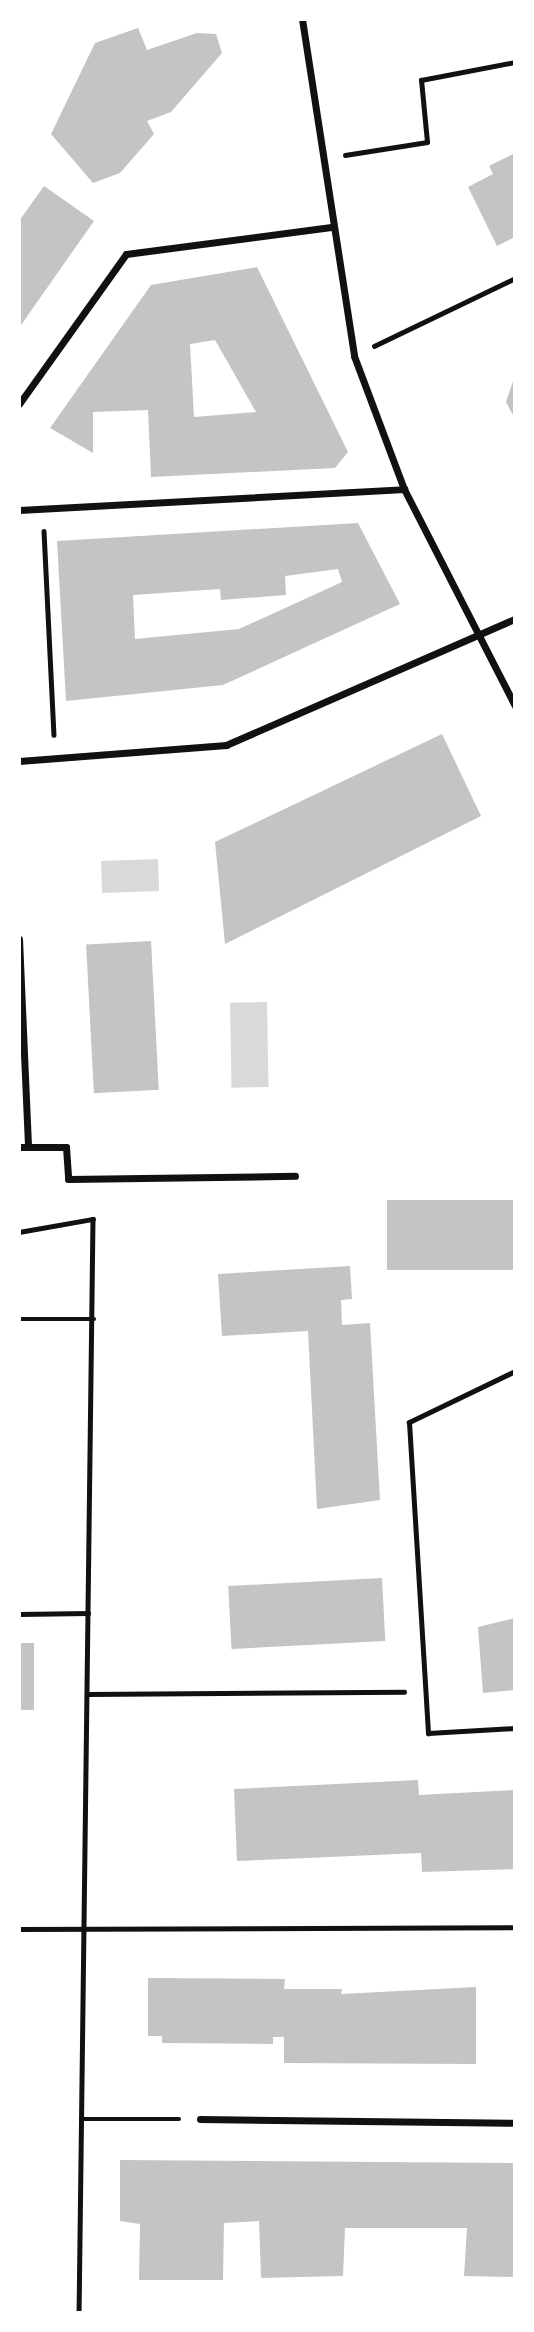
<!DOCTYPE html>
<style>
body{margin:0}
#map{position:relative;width:534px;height:2332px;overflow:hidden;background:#fff;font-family:Montserrat,sans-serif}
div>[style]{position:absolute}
.water>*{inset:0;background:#d9d9d9;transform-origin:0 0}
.building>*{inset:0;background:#c4c4c4;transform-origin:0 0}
.path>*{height:4.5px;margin:-2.25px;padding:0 2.25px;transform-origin:2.25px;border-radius:2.25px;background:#111}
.service>*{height:5px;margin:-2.5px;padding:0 2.5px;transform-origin:2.5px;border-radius:2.5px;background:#111}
.minor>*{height:7px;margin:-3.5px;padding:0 3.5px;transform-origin:3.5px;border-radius:3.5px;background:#111}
span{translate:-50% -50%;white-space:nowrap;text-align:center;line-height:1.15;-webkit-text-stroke:5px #fff;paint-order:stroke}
.frame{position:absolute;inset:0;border:21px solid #fff;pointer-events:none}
</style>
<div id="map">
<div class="water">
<i style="left:158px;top:859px;width:32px;height:57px;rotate:88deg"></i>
<i style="left:267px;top:1002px;width:85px;height:37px;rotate:89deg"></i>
</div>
<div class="building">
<i style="clip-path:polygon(138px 28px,147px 50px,197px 33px,216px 34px,222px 53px,171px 112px,147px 121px,154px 134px,120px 173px,93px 183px,51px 134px,95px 43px)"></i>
<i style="clip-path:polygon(515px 153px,515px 237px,497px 246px,468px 187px,493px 174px,489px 166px)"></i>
<i style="clip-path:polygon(44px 186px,94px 221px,19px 328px,19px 221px)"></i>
<i style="clip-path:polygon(evenodd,257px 267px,348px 452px,335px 468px,151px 477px,148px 410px,93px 412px,93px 453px,50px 428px,151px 285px,257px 267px,215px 340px,256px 412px,194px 417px,190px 344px,215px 340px)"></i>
<i style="clip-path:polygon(514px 378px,515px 379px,515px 419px,506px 402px)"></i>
<i style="clip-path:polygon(evenodd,358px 523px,400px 604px,223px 685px,66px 701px,57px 541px,358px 523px,338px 569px,342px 582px,239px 629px,135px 639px,133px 595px,220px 589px,221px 600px,286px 595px,285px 576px,338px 569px)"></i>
<i style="clip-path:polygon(442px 734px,481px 816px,225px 944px,215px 842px)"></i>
<i style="left:151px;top:941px;width:149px;height:65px;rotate:87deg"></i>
<i style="left:515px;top:1200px;width:70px;height:128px;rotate:90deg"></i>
<i style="clip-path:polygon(350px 1266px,352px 1299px,341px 1300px,342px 1325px,370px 1323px,380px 1500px,317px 1509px,308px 1331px,222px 1336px,218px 1274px)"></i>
<i style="left:382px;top:1578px;width:63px;height:154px;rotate:87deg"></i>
<i style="clip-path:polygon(515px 1618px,515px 1690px,483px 1693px,478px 1627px)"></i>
<i style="left:19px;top:1643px;width:15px;height:67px"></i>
<i style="clip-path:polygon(418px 1780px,419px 1795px,515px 1790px,515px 1869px,422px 1872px,421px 1853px,237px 1861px,234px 1789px)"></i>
<i style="clip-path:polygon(148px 1978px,285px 1979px,284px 1989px,342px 1989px,341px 1994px,476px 1987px,476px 2064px,284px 2063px,284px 2037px,273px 2037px,273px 2044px,162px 2043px,162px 2036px,148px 2036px)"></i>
<i style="clip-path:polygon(120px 2160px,515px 2163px,515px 2277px,464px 2276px,467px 2228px,345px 2228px,343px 2276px,261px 2278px,259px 2221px,224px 2223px,223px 2280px,139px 2280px,140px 2224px,120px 2221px)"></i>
</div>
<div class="path">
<i style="left:345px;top:155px;width:83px;rotate:-9deg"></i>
<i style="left:427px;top:142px;width:62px;rotate:-95.5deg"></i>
<i style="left:421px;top:80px;width:96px;rotate:-10.8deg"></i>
<i style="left:374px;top:346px;width:157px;rotate:-25.7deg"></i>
<i style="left:44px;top:531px;width:204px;rotate:87.2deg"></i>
<i style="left:19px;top:1232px;width:75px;rotate:-10deg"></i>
<i style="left:93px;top:1219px;width:1094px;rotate:90.73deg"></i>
<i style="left:19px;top:1319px;width:75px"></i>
<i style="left:19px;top:1614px;width:69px;rotate:-0.8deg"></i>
<i style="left:87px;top:1694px;width:317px;rotate:-0.4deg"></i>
<i style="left:19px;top:1929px;width:496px;rotate:-0.2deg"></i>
<i style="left:82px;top:2119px;width:97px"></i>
</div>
<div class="service">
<i style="left:515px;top:1371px;width:118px;rotate:154.3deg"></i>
<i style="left:409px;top:1422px;width:312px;rotate:86.5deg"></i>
<i style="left:428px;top:1733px;width:87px;rotate:-3.3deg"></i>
</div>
<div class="minor">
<i style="left:302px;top:19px;width:341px;rotate:81.2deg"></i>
<i style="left:354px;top:356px;width:142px;rotate:69.4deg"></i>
<i style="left:404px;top:489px;width:244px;rotate:62.9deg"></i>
<i style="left:19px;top:404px;width:184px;rotate:-54.5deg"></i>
<i style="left:126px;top:254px;width:207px;rotate:-7.5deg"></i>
<i style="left:19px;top:510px;width:386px;rotate:-3.1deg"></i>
<i style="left:19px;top:761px;width:208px;rotate:-4.4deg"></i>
<i style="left:226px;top:745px;width:315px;rotate:-23.6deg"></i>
<i style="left:19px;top:939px;width:208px;rotate:87.5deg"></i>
<i style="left:19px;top:1147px;width:47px"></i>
<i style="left:66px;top:1147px;width:32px;rotate:86deg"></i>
<i style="left:68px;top:1179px;width:227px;rotate:-0.8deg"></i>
<i style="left:200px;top:2119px;width:315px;rotate:0.7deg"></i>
</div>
<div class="frame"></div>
</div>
